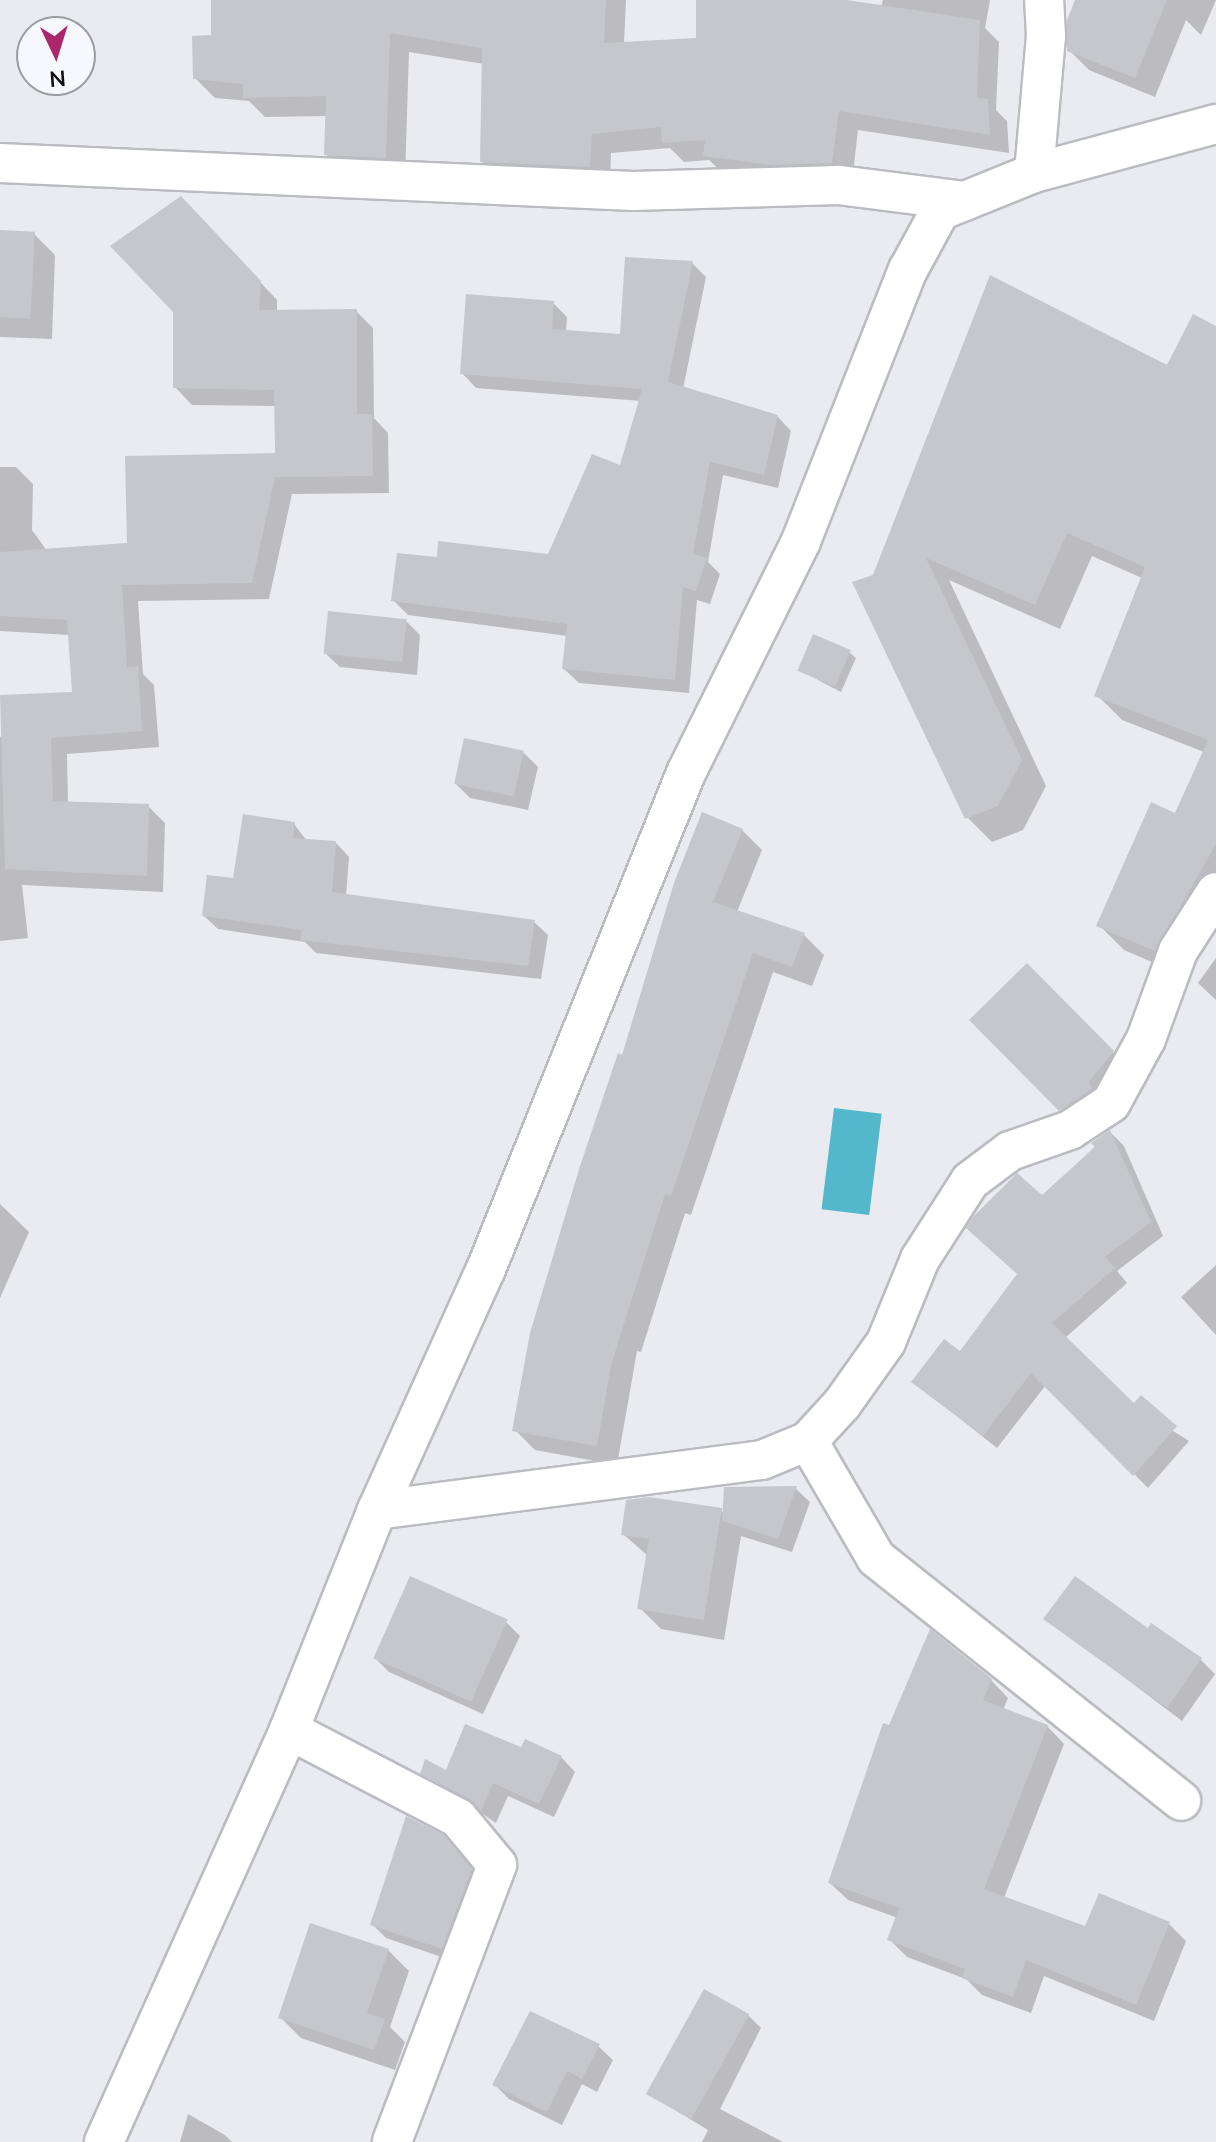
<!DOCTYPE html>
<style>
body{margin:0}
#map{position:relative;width:1216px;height:2142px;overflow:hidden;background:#eaeaf1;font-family:"Nunito Sans",sans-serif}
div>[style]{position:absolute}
.water>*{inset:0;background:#53b8cb;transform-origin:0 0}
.shadow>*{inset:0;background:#0003;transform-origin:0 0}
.building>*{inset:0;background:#c6c6cd;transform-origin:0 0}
.roads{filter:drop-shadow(2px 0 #bbbcc2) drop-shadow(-2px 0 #bbbcc2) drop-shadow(0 2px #bbbcc2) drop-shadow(0 -2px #bbbcc2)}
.street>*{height:38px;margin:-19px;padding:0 19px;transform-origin:19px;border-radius:19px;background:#fff}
span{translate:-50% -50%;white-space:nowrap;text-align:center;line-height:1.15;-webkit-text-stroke:8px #f7f7fe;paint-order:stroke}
.north{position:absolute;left:16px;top:16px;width:80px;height:80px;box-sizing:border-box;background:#f7f7fe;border:2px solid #9b9ba0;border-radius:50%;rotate:176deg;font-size:22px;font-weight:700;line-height:32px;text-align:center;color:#111113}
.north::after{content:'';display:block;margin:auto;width:28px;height:36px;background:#ac266d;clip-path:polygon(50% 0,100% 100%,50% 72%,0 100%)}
</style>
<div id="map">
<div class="water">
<i style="left:834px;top:1108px;width:48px;height:102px;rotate:7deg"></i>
</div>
<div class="shadow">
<i style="clip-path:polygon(213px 0,626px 0,624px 44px,698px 40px,698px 0,834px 0,881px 7px,883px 0,990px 0,985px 28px,999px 42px,996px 110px,1007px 121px,1009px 153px,858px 130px,852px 182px,725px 175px,709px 160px,684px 162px,670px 148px,611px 153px,610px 186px,502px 181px,482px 161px,484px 64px,409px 52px,405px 177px,346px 174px,326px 154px,327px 116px,265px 117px,249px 101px,215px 98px,195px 78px,213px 37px)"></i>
<i style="clip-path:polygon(1078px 0,1216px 0,1201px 35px,1186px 20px,1155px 97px,1089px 70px,1069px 50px)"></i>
<i style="clip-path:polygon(198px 216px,277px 300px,277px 312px,356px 311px,373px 328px,374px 418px,388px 433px,389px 493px,292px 494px,269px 599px,138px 601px,143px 674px,154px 685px,159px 747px,67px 754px,68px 803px,148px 806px,165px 823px,163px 892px,22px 885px,28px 938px,0 941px,0 737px,74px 694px,70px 635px,0 631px,0 467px,16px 467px,33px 484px,32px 530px,47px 551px,129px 545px,277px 455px,276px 406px,192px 405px,175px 387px)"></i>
<i style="clip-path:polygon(0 232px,34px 234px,55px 255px,52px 339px,0 337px)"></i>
<i style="clip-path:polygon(692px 263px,706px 277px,683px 389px,777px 416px,791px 431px,778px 488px,723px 475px,708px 562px,720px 574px,710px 604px,697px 600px,689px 693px,579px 683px,564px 669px,568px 636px,408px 615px,394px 601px,438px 559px,549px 556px,621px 468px,641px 401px,476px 388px,462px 373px,553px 303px,567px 317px,566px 332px,622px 336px)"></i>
<i style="clip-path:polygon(1216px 329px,1216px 918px,1180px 974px,1124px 950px,1099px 925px,1176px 815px,1204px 752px,1122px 720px,1097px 695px,1142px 578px,1092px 556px,1060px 629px,949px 580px,1046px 786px,1023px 830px,992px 842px,967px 817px,874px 577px)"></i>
<i style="clip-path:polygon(406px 621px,420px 635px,417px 675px,340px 667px,325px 653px)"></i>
<i style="clip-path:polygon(849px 652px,856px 658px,841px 692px,799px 670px)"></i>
<i style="clip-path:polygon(524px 753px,538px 767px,528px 810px,470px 798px,455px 783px)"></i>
<i style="clip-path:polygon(294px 824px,307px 841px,336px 843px,349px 857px,346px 896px,534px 922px,548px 935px,541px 979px,316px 953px,305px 942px,218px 929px,204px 916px)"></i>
<i style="clip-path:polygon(742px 830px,762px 850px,737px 912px,804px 935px,824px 955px,812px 986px,773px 972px,691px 1215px,685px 1213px,641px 1352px,637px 1351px,617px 1465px,535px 1450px,515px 1430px,623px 1057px)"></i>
<i style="clip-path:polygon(1216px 958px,1216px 1000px,1198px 983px)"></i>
<i style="left:1027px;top:966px;width:152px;height:77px;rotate:45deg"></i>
<i style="clip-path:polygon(1110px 1132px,1124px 1146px,1163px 1236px,1117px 1271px,1127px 1283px,1065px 1338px,1134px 1406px,1189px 1441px,1148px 1488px,1046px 1385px,997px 1448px,914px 1382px,961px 1354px,1019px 1274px,1042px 1198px)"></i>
<i style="clip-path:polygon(0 1204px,29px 1232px,0 1298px)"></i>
<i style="clip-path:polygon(1216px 1265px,1216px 1335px,1181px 1297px)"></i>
<i style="clip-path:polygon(726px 1489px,796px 1489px,810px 1502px,792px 1552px,741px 1536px,724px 1640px,661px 1629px,640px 1608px,648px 1556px,623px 1534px,721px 1510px,724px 1514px)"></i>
<i style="clip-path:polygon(1046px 1618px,1148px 1631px,1201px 1660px,1215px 1674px,1182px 1721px)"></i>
<i style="clip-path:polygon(506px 1622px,520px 1636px,483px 1714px,389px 1672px,375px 1658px)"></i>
<i style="clip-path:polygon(991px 1680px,1008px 1698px,1003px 1710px,1047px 1726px,1064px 1744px,1004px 1898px,1087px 1929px,1169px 1924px,1186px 1941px,1154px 2021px,1044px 1976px,1031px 2013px,982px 1995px,966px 1979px,907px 1957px,889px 1939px,898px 1918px,848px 1900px,830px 1883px,890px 1728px)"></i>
<i style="clip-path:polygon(522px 1750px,561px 1757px,575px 1772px,554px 1817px,508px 1796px,496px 1823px,423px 1773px,446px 1773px)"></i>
<i style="clip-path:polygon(458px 1852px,485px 1885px,456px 1962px,386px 1938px,372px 1924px)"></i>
<i style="clip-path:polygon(388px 1950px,409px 1971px,390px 2027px,405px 2042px,395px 2070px,301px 2038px,280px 2017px)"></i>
<i style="clip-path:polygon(749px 2016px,761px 2028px,720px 2109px,783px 2142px,702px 2142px,708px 2130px,652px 2096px)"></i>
<i style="clip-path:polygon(598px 2046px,613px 2060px,597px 2092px,582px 2084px,562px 2125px,509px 2099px,495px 2085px)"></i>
<i style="clip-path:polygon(188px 2114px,225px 2135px,232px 2142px,180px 2142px)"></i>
</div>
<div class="building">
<i style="clip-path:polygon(211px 0,606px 0,604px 43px,696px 38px,696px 0,847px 0,980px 20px,977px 98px,988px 99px,990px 135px,839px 111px,832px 163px,771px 165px,703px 156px,705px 140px,662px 143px,661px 127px,592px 134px,590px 167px,480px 162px,482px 48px,390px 33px,386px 158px,324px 155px,326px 96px,243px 98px,243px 84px,193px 79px,192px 36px,211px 35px)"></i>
<i style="clip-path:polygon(1075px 0,1167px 0,1135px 78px,1067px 51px,1067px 20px)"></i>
<i style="clip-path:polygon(181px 196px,261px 281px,259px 310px,357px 309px,357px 414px,372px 414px,373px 476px,275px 477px,252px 583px,122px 585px,127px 667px,138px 666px,142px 731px,51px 738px,53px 801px,149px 804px,147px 876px,5px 869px,0 695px,72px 692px,67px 620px,0 616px,0 552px,127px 543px,125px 456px,275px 453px,274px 390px,173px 388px,173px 312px,110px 246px)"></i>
<i style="left:0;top:230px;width:35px;height:87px;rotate:3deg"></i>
<i style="clip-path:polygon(625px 257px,693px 261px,668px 382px,778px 415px,764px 475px,710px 462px,693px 554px,707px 558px,696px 591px,683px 587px,675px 680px,562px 669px,567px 624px,391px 601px,397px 553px,437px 557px,438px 541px,548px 554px,592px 454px,620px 465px,642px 389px,460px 374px,466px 294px,554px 301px,552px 329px,620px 334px)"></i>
<i style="clip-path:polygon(990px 275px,1167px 365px,1193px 314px,1216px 326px,1216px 844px,1155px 951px,1096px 926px,1151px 802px,1175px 813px,1208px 740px,1094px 696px,1145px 567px,1067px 533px,1035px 605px,926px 558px,1022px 760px,998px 806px,965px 819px,852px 582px,873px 575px)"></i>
<i style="left:328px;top:611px;width:79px;height:43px;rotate:6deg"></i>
<i style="left:813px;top:634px;width:41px;height:40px;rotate:23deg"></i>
<i style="left:464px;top:738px;width:61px;height:47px;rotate:12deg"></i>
<i style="clip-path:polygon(702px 812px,743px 829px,713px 902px,805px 933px,792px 967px,753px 953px,671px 1196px,665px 1194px,611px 1365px,597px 1446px,512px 1431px,530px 1333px,580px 1166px,618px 1053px,622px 1055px,674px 883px)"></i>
<i style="clip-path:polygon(243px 814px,295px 822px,293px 838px,336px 841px,332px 892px,535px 920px,528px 966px,300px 940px,302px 930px,202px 916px,207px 875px,233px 878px)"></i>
<i style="clip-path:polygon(1027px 963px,1114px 1051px,1089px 1082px,1092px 1089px,1059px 1111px,969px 1020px)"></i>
<i style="clip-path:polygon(1110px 1130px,1151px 1222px,1105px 1257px,1115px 1268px,1052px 1323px,1134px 1403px,1141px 1395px,1177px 1426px,1133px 1476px,1031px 1373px,983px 1436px,911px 1382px,944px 1339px,960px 1351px,1017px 1274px,966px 1228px,973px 1217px,1017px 1173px,1042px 1195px,1095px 1147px,1091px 1143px)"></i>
<i style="clip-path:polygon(797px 1486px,778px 1539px,722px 1521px,724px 1487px)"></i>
<i style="clip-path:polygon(649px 1497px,722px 1508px,704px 1620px,637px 1609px,649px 1539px,621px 1535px,626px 1500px)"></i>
<i style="left:410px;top:1576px;width:107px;height:90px;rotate:24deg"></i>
<i style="clip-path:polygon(1075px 1576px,1148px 1628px,1151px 1623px,1202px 1658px,1167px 1708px,1043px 1619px)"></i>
<i style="clip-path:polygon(930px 1629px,992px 1679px,983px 1700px,1048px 1725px,984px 1889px,1085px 1926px,1099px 1893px,1170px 1922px,1136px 2005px,1026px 1960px,1013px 1997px,962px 1978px,965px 1969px,887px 1940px,899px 1908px,828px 1883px,883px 1723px,889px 1725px)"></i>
<i style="clip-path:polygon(465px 1724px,521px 1747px,525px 1739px,562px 1756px,539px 1804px,493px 1783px,481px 1811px,468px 1798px,420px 1774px,425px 1759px,446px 1770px)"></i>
<i style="clip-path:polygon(406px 1816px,444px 1835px,472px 1869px,442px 1949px,370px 1925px)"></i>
<i style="clip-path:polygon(310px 1923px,389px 1949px,367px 2013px,385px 2019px,374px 2050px,278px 2018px)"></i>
<i style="left:704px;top:1989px;width:52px;height:120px;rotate:29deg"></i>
<i style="clip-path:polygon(530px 2011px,600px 2044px,582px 2079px,567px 2071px,547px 2112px,492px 2085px)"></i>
</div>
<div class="roads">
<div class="street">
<i style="left:0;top:163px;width:634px;rotate:2.53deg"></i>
<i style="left:633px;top:191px;width:206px;rotate:-1.7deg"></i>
<i style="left:839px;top:185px;width:126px;rotate:7.3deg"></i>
<i style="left:1034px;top:173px;width:138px;rotate:-85deg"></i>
<i style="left:1046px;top:36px;width:36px;rotate:-93deg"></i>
<i style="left:808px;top:1441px;width:135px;rotate:59.8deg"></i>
<i style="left:876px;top:1558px;width:390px;rotate:38.5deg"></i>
<i style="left:377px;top:1510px;width:388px;rotate:-7.4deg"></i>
<i style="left:762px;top:1460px;width:50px;rotate:-22.4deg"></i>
<i style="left:808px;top:1441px;width:50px;rotate:-47.4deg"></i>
<i style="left:842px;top:1404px;width:76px;rotate:-54.6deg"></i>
<i style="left:886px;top:1342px;width:90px;rotate:-67.7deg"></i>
<i style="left:920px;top:1259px;width:93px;rotate:-57.3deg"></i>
<i style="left:970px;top:1181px;width:50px;rotate:-36.9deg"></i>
<i style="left:1010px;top:1151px;width:64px;rotate:-19.3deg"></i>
<i style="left:1070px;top:1130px;width:49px;rotate:-33.4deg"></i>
<i style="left:1111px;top:1103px;width:73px;rotate:-61.3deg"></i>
<i style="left:1146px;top:1039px;width:94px;rotate:-70deg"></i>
<i style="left:1178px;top:951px;width:70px;rotate:-57.2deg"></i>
<i style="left:289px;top:1730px;width:191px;rotate:27.5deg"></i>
<i style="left:458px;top:1818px;width:61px;rotate:50.3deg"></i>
<i style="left:497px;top:1865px;width:296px;rotate:110.8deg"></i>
<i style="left:104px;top:2142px;width:452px;rotate:-65.8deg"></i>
<i style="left:289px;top:1730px;width:237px;rotate:-68.2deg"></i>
<i style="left:377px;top:1510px;width:265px;rotate:-65.7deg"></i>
<i style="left:486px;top:1269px;width:535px;rotate:-68.04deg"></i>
<i style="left:686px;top:773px;width:259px;rotate:-63.6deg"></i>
<i style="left:801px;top:541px;width:291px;rotate:-68.5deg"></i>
<i style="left:908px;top:270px;width:67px;rotate:-61.5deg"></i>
<i style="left:940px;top:211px;width:101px;rotate:-22deg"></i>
<i style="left:1034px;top:173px;width:188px;rotate:-15.1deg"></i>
</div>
</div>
<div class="north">N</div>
</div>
